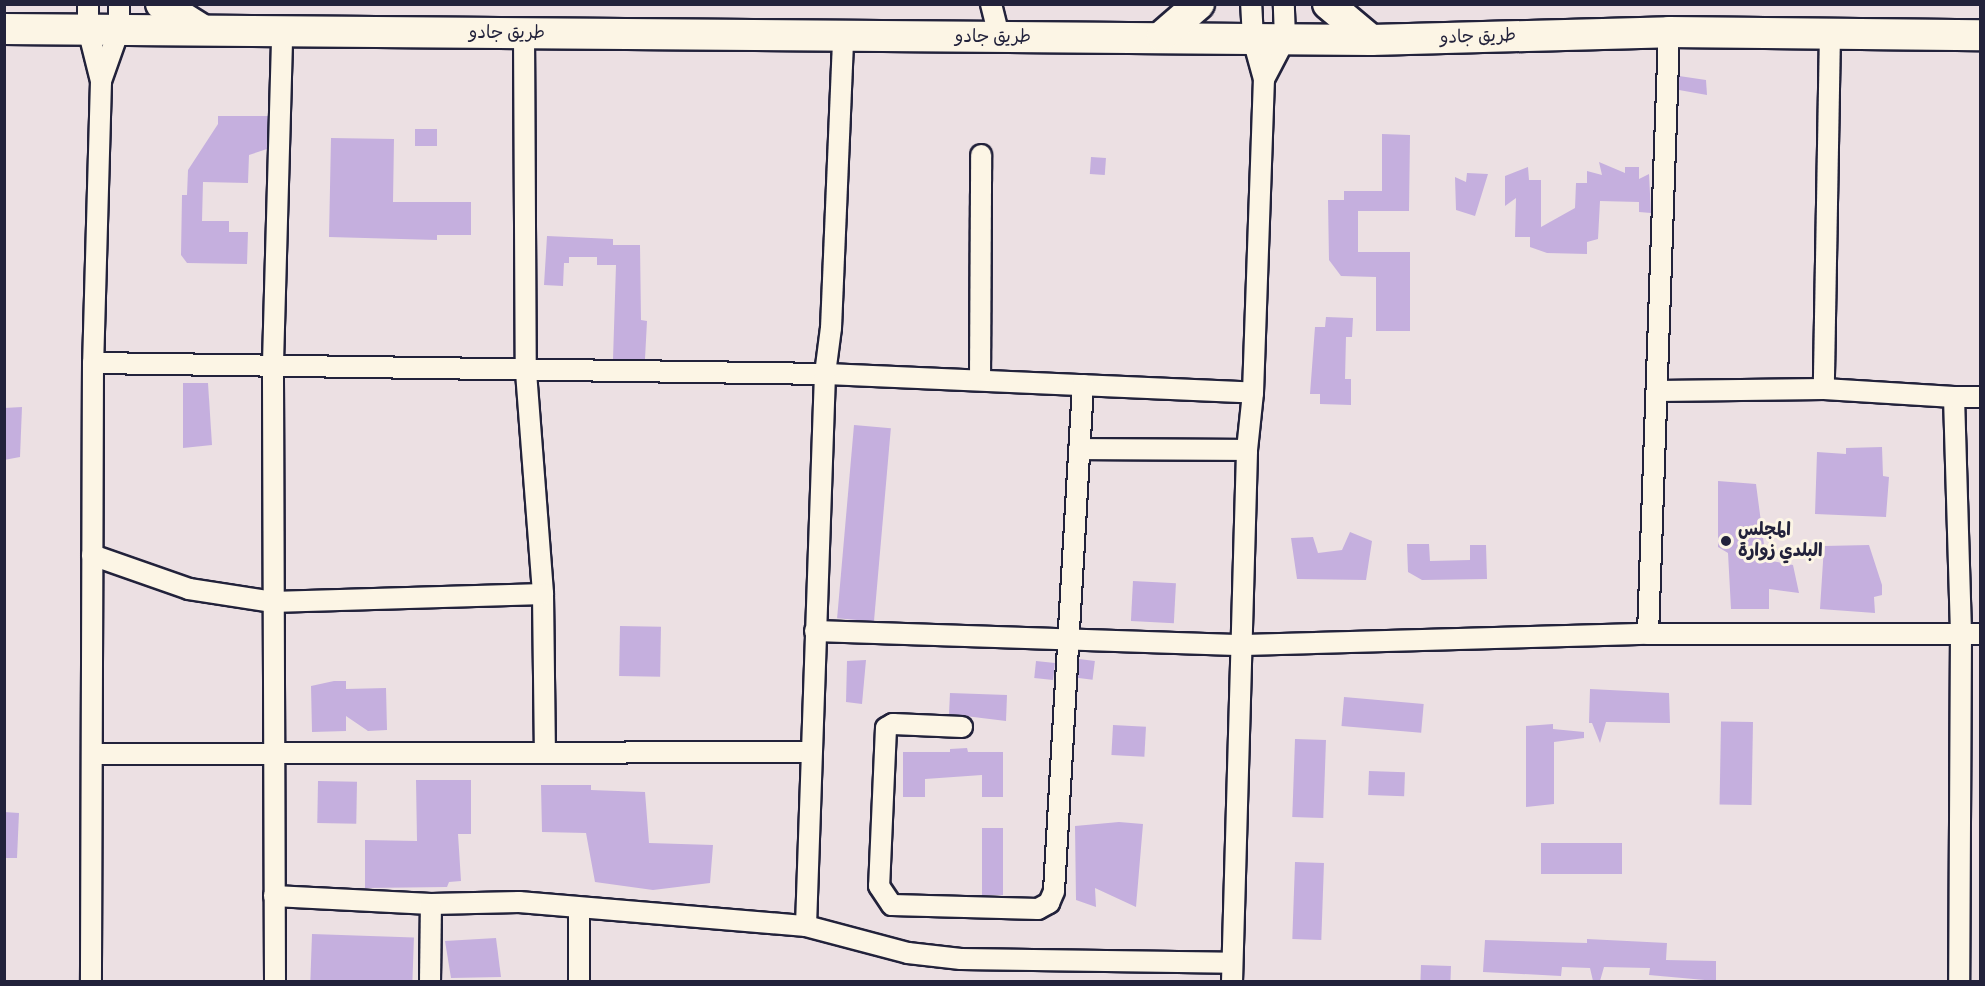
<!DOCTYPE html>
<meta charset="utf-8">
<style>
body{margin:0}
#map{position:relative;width:1985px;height:986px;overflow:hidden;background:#ece0e3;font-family:Pangolin,"Playpen Sans Arabic",sans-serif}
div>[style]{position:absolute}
.building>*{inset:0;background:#c5afde;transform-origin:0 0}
.roads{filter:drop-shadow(2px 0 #22223b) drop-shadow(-2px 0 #22223b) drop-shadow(0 2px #22223b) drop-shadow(0 -2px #22223b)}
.minor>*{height:20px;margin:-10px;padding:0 10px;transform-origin:10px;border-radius:10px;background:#fcf5e5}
.highway>*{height:30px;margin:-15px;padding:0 15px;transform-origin:15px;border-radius:15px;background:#fcf5e5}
.dots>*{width:16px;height:16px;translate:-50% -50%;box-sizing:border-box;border:3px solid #fcf5e5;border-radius:50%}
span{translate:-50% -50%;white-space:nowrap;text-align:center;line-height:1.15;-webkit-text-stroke:6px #fcf5e5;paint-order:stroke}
.street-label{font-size:18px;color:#22223b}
.poi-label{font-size:18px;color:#22223b;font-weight:700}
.left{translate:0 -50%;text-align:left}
.frame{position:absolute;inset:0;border:6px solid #22223b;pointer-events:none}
</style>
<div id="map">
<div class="building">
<i style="clip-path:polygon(1679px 76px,1706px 80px,1707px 95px,1679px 90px)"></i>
<i style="clip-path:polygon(218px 116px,268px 116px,267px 149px,249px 155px,248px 183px,203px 182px,202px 221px,229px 221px,229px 232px,248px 232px,247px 264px,187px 263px,181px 255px,182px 195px,187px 195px,188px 170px,218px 124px)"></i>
<i style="left:415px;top:129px;width:22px;height:17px"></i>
<i style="clip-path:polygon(1382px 134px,1410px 135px,1409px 211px,1358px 211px,1358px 252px,1410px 252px,1410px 331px,1376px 331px,1376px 277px,1341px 276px,1329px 260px,1328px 200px,1344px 200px,1344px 191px,1382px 191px)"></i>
<i style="clip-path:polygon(331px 138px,394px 139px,393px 202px,471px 202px,471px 235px,437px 235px,437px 240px,329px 237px)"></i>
<i style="left:1091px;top:157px;width:15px;height:17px;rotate:4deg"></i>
<i style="clip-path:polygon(1599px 162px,1625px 173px,1625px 167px,1639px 167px,1639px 179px,1649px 174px,1651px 213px,1639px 212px,1639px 202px,1600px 201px,1598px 239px,1587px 242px,1587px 254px,1547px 253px,1530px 247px,1530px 237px,1515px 237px,1516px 198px,1505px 206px,1505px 176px,1528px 167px,1529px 180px,1541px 180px,1541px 227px,1575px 208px,1576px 183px,1587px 183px,1587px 171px,1602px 175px)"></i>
<i style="clip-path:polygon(1467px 173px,1488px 174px,1475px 216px,1456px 210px,1455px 177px,1466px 182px)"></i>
<i style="clip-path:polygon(547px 236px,613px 239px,613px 245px,640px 245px,641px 320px,647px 321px,645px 359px,613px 359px,616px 265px,597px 265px,597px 257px,569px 257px,569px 263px,564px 263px,563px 286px,544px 285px)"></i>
<i style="clip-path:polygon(1326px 317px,1353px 318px,1352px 337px,1346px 337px,1345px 379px,1351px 379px,1351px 405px,1320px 404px,1320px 394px,1310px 394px,1315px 327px,1325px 327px)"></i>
<i style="clip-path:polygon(183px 383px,208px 383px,212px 445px,183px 448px)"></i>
<i style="clip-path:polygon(22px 407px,20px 457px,4px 460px,4px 408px)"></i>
<i style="left:854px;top:425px;width:37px;height:194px;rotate:5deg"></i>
<i style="clip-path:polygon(1882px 447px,1883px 476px,1889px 477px,1886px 517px,1815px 514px,1817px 452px,1846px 454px,1846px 448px)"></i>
<i style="clip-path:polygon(1718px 481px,1756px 484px,1766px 560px,1793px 565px,1799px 593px,1769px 589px,1769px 609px,1731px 609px,1728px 553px,1718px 547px)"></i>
<i style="clip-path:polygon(1350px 532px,1372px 541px,1366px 580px,1297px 579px,1291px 538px,1313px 537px,1318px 553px,1342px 550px)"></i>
<i style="clip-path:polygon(1407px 544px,1429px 544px,1430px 561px,1470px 560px,1470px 545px,1486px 545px,1487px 579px,1422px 580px,1408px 572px)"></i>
<i style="clip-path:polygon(1869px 545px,1882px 585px,1882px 595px,1874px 597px,1875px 613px,1820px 609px,1824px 546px)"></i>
<i style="left:1133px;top:581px;width:43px;height:40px;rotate:3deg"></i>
<i style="left:620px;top:626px;width:41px;height:50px;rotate:1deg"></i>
<i style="left:1079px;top:659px;width:16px;height:19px;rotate:7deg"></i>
<i style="clip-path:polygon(866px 660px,862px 704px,846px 702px,847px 661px)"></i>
<i style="left:1036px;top:661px;width:19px;height:17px;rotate:6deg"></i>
<i style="clip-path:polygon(334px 681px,346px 681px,346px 689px,386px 688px,387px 730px,368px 731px,346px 716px,346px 731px,312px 732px,311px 686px)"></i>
<i style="clip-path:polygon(1590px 689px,1669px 693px,1670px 723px,1606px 722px,1600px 743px,1592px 723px,1589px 723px)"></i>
<i style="clip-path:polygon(950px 693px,1007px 695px,1006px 721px,949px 714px)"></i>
<i style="left:1344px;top:697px;width:80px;height:29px;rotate:5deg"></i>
<i style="left:1753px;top:722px;width:83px;height:32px;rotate:91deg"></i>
<i style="clip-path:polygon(1553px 724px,1553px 729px,1584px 732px,1584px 738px,1554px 742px,1554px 804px,1526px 807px,1526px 726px)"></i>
<i style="left:1113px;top:725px;width:33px;height:30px;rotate:3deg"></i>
<i style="left:1295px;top:739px;width:31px;height:78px;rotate:2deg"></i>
<i style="clip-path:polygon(967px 748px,968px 752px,1003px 752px,1003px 797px,982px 797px,982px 775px,925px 779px,925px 797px,903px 797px,903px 752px,950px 752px,950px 749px)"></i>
<i style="left:1369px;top:771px;width:36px;height:24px;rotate:2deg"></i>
<i style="clip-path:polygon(416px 780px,471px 780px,471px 834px,458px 834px,461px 881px,449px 882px,447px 887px,365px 888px,365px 840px,417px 841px)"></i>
<i style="left:318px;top:781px;width:39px;height:42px;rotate:1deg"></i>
<i style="clip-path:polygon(541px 785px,591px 785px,591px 790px,645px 792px,649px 843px,713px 845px,710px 883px,653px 890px,595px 882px,586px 833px,542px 832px)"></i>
<i style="clip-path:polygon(4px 812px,19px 813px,17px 858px,4px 858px)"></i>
<i style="clip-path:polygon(1119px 822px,1143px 824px,1136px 907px,1095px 888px,1096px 907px,1076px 900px,1075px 826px)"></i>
<i style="left:982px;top:828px;width:21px;height:67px"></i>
<i style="left:1622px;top:843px;width:31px;height:81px;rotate:90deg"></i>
<i style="left:1295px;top:862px;width:29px;height:77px;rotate:2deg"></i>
<i style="left:312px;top:934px;width:102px;height:47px;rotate:2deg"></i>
<i style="clip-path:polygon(496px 938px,501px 977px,451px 978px,445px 941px)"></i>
<i style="clip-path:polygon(1587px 939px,1667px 943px,1666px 960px,1716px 961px,1716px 981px,1649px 975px,1650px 968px,1604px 967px,1600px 981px,1593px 981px,1590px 968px,1562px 967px,1561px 976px,1483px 972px,1485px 940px,1587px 943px)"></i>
<i style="left:1421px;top:965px;width:30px;height:16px;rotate:2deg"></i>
</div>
<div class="roads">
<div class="minor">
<i style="left:88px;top:4px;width:25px;rotate:90deg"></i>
<i style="left:88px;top:29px;width:54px;rotate:76deg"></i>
<i style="left:101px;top:81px;width:282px;rotate:91.6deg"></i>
<i style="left:93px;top:363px;width:619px;rotate:90.19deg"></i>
<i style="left:991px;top:4px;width:34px;rotate:76deg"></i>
<i style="left:1830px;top:32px;width:357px;rotate:91deg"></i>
<i style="left:1824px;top:389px;width:130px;rotate:3.5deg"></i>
<i style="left:1954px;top:397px;width:235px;rotate:88.3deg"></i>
<i style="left:1961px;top:632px;width:350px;rotate:90.3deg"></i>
<i style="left:524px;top:33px;width:339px;rotate:89.7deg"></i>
<i style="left:526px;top:372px;width:223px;rotate:85.6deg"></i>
<i style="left:543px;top:594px;width:157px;rotate:89.3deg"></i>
<i style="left:1264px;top:79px;width:45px;rotate:-62.3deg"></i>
<i style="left:1285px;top:39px;width:35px;rotate:-92deg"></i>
<i style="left:101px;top:81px;width:54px;rotate:-70.6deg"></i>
<i style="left:119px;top:30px;width:26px;rotate:-90deg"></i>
<i style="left:93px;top:363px;width:732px;rotate:0.86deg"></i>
<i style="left:825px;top:374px;width:428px;rotate:2.5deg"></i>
<i style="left:980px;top:379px;width:224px;rotate:-89.7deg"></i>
<i style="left:1658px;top:391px;width:166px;rotate:-0.7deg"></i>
<i style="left:1954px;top:397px;width:26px"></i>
<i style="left:1079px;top:449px;width:168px;rotate:0.3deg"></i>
<i style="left:92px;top:555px;width:103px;rotate:19.3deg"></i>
<i style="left:189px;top:589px;width:85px;rotate:8.8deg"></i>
<i style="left:273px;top:602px;width:270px;rotate:-1.7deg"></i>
<i style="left:815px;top:631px;width:429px;rotate:1.9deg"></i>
<i style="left:1244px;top:645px;width:404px;rotate:-1.6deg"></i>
<i style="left:1648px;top:634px;width:602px;rotate:-88deg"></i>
<i style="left:1648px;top:634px;width:332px"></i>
<i style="left:962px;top:727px;width:69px;rotate:-177.5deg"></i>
<i style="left:893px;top:724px;width:8px;rotate:150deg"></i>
<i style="left:886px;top:728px;width:158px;rotate:92.5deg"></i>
<i style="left:879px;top:886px;width:23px;rotate:56deg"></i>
<i style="left:892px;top:905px;width:146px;rotate:1.6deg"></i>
<i style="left:1038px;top:909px;width:13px;rotate:-29deg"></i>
<i style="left:1049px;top:903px;width:13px;rotate:-67deg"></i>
<i style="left:1054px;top:891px;width:507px;rotate:-86.72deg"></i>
<i style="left:92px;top:754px;width:718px;rotate:-0.16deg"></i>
<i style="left:274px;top:896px;width:157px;rotate:2.9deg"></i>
<i style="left:431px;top:904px;width:88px;rotate:-1.3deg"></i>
<i style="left:519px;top:902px;width:288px;rotate:4.8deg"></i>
<i style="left:806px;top:926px;width:106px;rotate:14.8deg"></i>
<i style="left:908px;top:953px;width:53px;rotate:6.5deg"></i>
<i style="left:961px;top:959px;width:271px;rotate:0.8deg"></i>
<i style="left:579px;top:908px;width:74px;rotate:90deg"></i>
<i style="left:806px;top:926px;width:552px;rotate:-88.03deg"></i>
<i style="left:825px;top:374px;width:46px;rotate:-82.6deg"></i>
<i style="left:831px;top:328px;width:292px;rotate:-87.6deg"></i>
<i style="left:275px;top:982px;width:619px;rotate:-90.19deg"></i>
<i style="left:273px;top:363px;width:332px;rotate:-88.4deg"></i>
<i style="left:430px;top:982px;width:78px;rotate:-89.3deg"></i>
<i style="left:1232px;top:982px;width:532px;rotate:-88.38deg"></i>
<i style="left:1247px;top:450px;width:57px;rotate:-84deg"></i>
<i style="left:1253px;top:393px;width:314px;rotate:-88deg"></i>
<i style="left:1264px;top:79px;width:41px;rotate:-105.4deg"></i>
<i style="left:1253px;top:39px;width:35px;rotate:-93deg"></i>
</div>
<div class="highway">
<i style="left:161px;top:4px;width:47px;rotate:32deg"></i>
<i style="left:1328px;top:4px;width:56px;rotate:39.9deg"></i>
<i style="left:4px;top:29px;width:1367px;rotate:0.46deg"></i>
<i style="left:1371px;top:40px;width:298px;rotate:-1.5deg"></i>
<i style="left:1669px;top:32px;width:311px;rotate:0.6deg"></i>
<i style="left:1162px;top:36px;width:49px;rotate:-40.9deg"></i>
</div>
</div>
<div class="dots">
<i style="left:1726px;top:541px;background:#22223b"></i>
</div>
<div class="street-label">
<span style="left:507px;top:33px">طريق جادو</span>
<span style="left:993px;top:37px">طريق جادو</span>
<span style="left:1478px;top:37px;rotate:-2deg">طريق جادو</span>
</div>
<div class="poi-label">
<span class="left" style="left:1738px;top:541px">المجلس<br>البلدي زوارة</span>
</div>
<div class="frame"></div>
</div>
